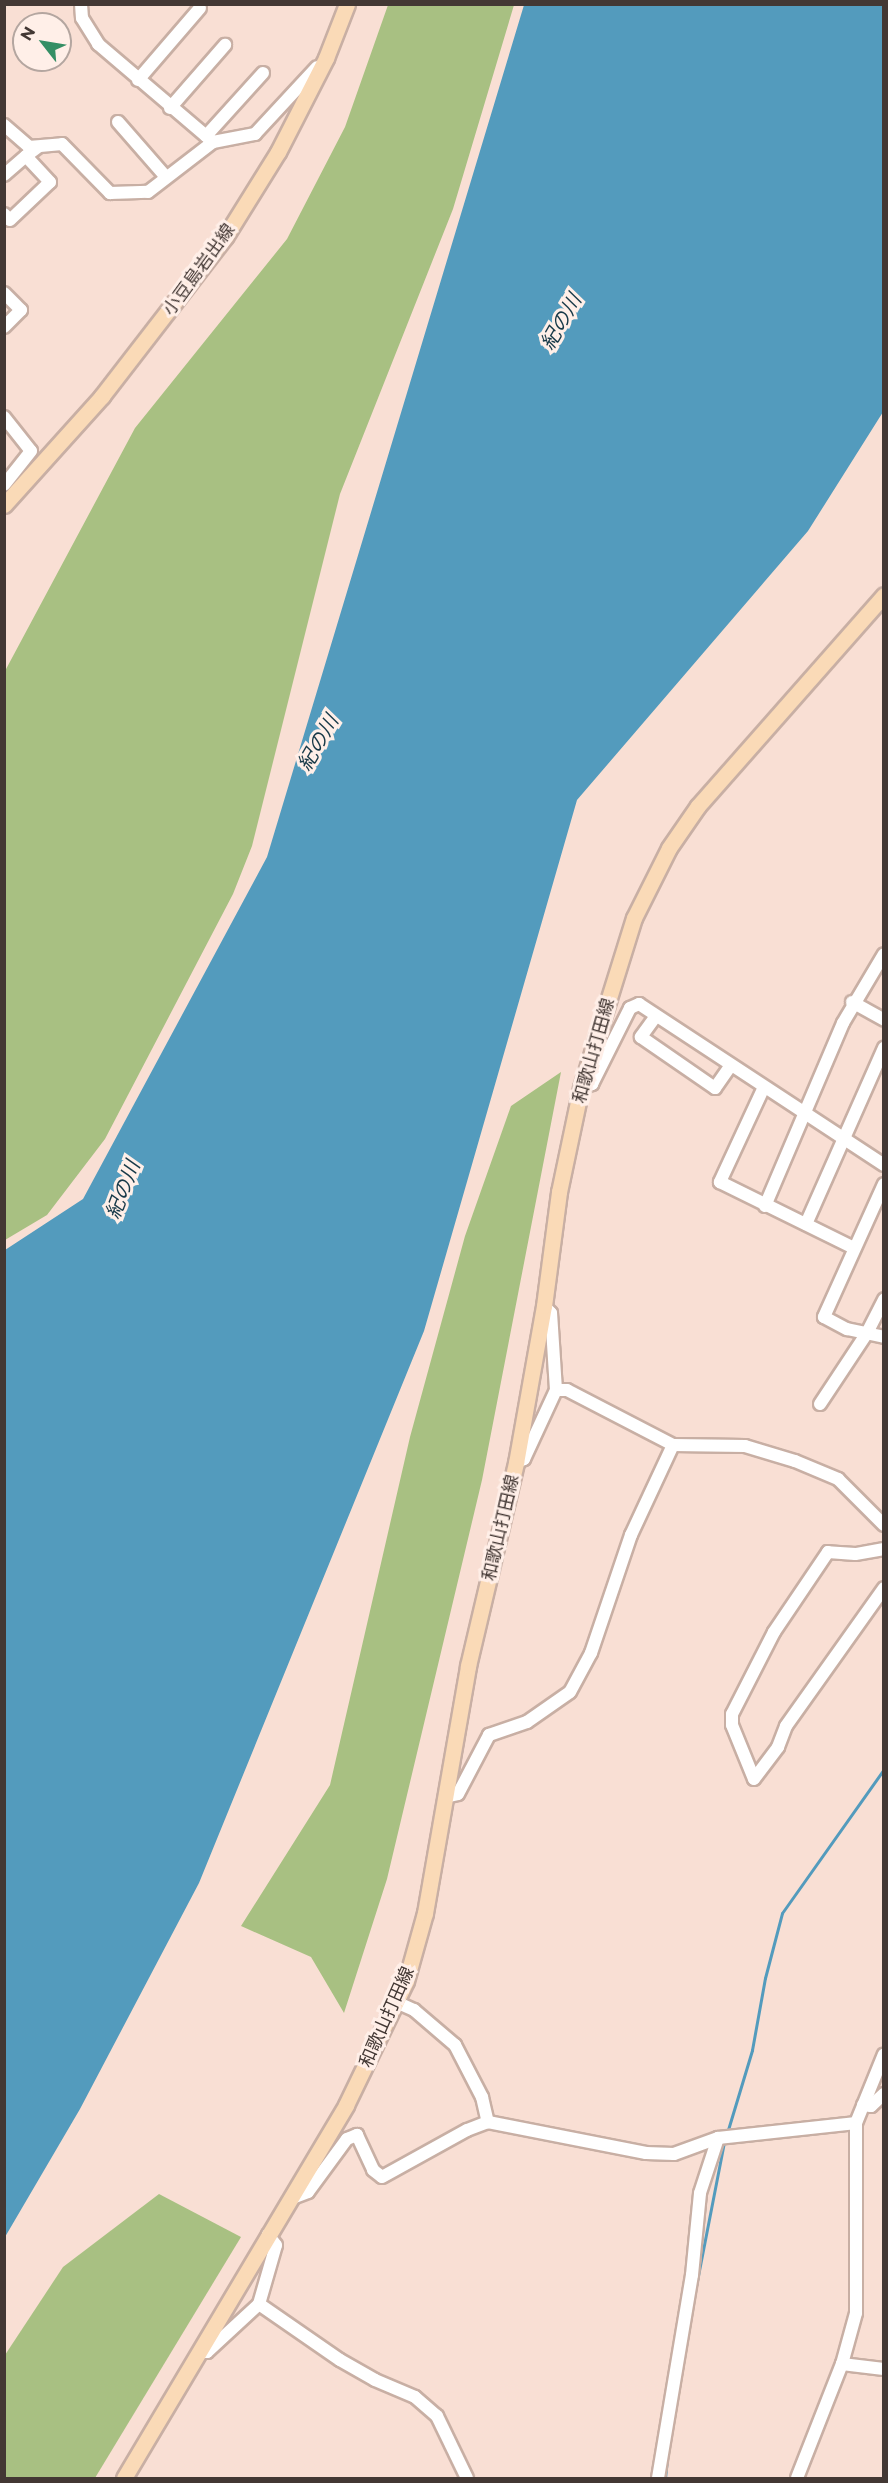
<!DOCTYPE html>
<meta charset="utf-8">
<style>
body{margin:0}
#map{position:relative;width:888px;height:2483px;overflow:hidden;background:#f9dfd4;font-family:Montserrat,"Noto Sans JP",sans-serif}
div>[style]{position:absolute}
.green>*{inset:0;background:#a8c082}
.water>*{inset:0;background:#539bbd}
.stream>*{height:3px;margin:-1.5px;padding:0 1.5px;transform-origin:1.5px;border-radius:1.5px;background:#539bbd}
.roads{filter:drop-shadow(2px 0 #c8afa4) drop-shadow(-2px 0 #c8afa4) drop-shadow(0 2px #c8afa4) drop-shadow(0 -2px #c8afa4)}
.minor>*{height:12px;margin:-6px;padding:0 6px;transform-origin:6px;border-radius:6px;background:#fff}
.major>*{height:15px;margin:-7.5px;padding:0 7.5px;transform-origin:7.5px;border-radius:7.5px;background:#fadab7}
span{translate:-50% -50%;white-space:nowrap;text-align:center;line-height:1.15;-webkit-text-stroke:6px #ffefe8;paint-order:stroke}
.street-label{font-size:18px;color:#433834}
.water-label{font-size:20px;color:#173948;font-style:italic}
.frame{position:absolute;inset:0;border:6px solid #433834;pointer-events:none}
.north{position:absolute;left:12px;top:12px;width:60px;height:60px;box-sizing:border-box;background:#ffefe8;border:2px solid #b4a6a0;border-radius:50%;rotate:301deg;font-size:16px;font-weight:700;line-height:24px;text-align:center;color:#433834}
.north::after{content:'';display:block;margin:auto;width:21px;height:27px;background:#358f65;clip-path:polygon(50% 0,100% 100%,50% 72%,0 100%)}
</style>
<div id="map">
<div class="green">
<i style="clip-path:polygon(388px 5px,514px 5px,453px 209px,340px 494px,252px 846px,233px 894px,105px 1139px,47px 1215px,5px 1240px,5px 671px,135px 428px,287px 239px,345px 127px)"></i>
<i style="clip-path:polygon(561px 1072px,482px 1480px,387px 1879px,344px 2013px,311px 1957px,241px 1926px,330px 1785px,410px 1437px,465px 1236px,511px 1106px)"></i>
<i style="clip-path:polygon(159px 2194px,241px 2237px,95px 2478px,5px 2478px,5px 2355px,63px 2267px)"></i>
</div>
<div class="water">
<i style="clip-path:polygon(524px 5px,883px 5px,883px 412px,808px 531px,577px 800px,424px 1331px,199px 1883px,80px 2109px,5px 2237px,5px 1250px,83px 1199px,267px 857px)"></i>
</div>
<div class="stream">
<i style="left:727px;top:2133px;width:87px;rotate:-73.2deg"></i>
<i style="left:752px;top:2050px;width:73px;rotate:-79.8deg"></i>
<i style="left:765px;top:1978px;width:67px;rotate:-75.3deg"></i>
<i style="left:782px;top:1913px;width:176px;rotate:-54.7deg"></i>
<i style="left:696px;top:2286px;width:147px;rotate:-79deg"></i>
<i style="left:665px;top:2478px;width:20px;rotate:-84deg"></i>
</div>
<div class="roads">
<div class="minor">
<i style="left:81px;top:4px;width:14px;rotate:86deg"></i>
<i style="left:82px;top:18px;width:31px;rotate:58deg"></i>
<i style="left:98px;top:44px;width:151px;rotate:40.4deg"></i>
<i style="left:138px;top:80px;width:95px;rotate:-49.3deg"></i>
<i style="left:170px;top:108px;width:84px;rotate:-48.9deg"></i>
<i style="left:118px;top:122px;width:73px;rotate:48.9deg"></i>
<i style="left:4px;top:125px;width:33px;rotate:41deg"></i>
<i style="left:29px;top:147px;width:33px;rotate:-5deg"></i>
<i style="left:62px;top:144px;width:69px;rotate:45.6deg"></i>
<i style="left:110px;top:193px;width:38px;rotate:-2deg"></i>
<i style="left:148px;top:192px;width:82px;rotate:-37.6deg"></i>
<i style="left:213px;top:142px;width:43px;rotate:-10.8deg"></i>
<i style="left:255px;top:134px;width:91px;rotate:-47.2deg"></i>
<i style="left:206px;top:136px;width:85px;rotate:-47.9deg"></i>
<i style="left:4px;top:175px;width:29px;rotate:-41deg"></i>
<i style="left:4px;top:214px;width:8px;rotate:45deg"></i>
<i style="left:10px;top:220px;width:55px;rotate:-43.5deg"></i>
<i style="left:50px;top:182px;width:35px;rotate:-133deg"></i>
<i style="left:26px;top:156px;width:15px;rotate:-37deg"></i>
<i style="left:4px;top:293px;width:24px;rotate:45deg"></i>
<i style="left:21px;top:310px;width:24px;rotate:135deg"></i>
<i style="left:4px;top:417px;width:43px;rotate:51.5deg"></i>
<i style="left:31px;top:451px;width:43px;rotate:128.5deg"></i>
<i style="left:852px;top:1002px;width:37px;rotate:29deg"></i>
<i style="left:656px;top:1016px;width:26px;rotate:126deg"></i>
<i style="left:641px;top:1037px;width:90px;rotate:34.6deg"></i>
<i style="left:715px;top:1088px;width:28px;rotate:-55deg"></i>
<i style="left:764px;top:1087px;width:105px;rotate:114.9deg"></i>
<i style="left:720px;top:1182px;width:149px;rotate:26.2deg"></i>
<i style="left:581px;top:1088px;width:12px;rotate:-20deg"></i>
<i style="left:592px;top:1084px;width:85px;rotate:-63.4deg"></i>
<i style="left:630px;top:1008px;width:10px;rotate:-24deg"></i>
<i style="left:639px;top:1004px;width:293px;rotate:33.3deg"></i>
<i style="left:884px;top:1184px;width:146px;rotate:114.3deg"></i>
<i style="left:824px;top:1317px;width:26px;rotate:28deg"></i>
<i style="left:847px;top:1329px;width:38px;rotate:12deg"></i>
<i style="left:765px;top:1206px;width:199px;rotate:-66.9deg"></i>
<i style="left:843px;top:1023px;width:80px;rotate:-59.3deg"></i>
<i style="left:806px;top:1224px;width:193px;rotate:-66.1deg"></i>
<i style="left:556px;top:1390px;width:11px"></i>
<i style="left:567px;top:1390px;width:119px;rotate:27.4deg"></i>
<i style="left:673px;top:1445px;width:72px;rotate:0.8deg"></i>
<i style="left:745px;top:1446px;width:52px;rotate:16.7deg"></i>
<i style="left:795px;top:1461px;width:47px;rotate:22.7deg"></i>
<i style="left:838px;top:1479px;width:65px;rotate:45deg"></i>
<i style="left:820px;top:1404px;width:85px;rotate:-56.5deg"></i>
<i style="left:867px;top:1333px;width:38px;rotate:-63deg"></i>
<i style="left:516px;top:1463px;width:9px;rotate:-27deg"></i>
<i style="left:524px;top:1459px;width:76px;rotate:-65.1deg"></i>
<i style="left:556px;top:1390px;width:77px;rotate:-93.7deg"></i>
<i style="left:551px;top:1313px;width:10px;rotate:-135deg"></i>
<i style="left:884px;top:1549px;width:29px;rotate:170deg"></i>
<i style="left:855px;top:1554px;width:27px;rotate:-176deg"></i>
<i style="left:828px;top:1552px;width:97px;rotate:124deg"></i>
<i style="left:774px;top:1632px;width:92px;rotate:117.1deg"></i>
<i style="left:732px;top:1714px;width:11px;rotate:90deg"></i>
<i style="left:732px;top:1725px;width:58px;rotate:67.8deg"></i>
<i style="left:754px;top:1779px;width:40px;rotate:-53deg"></i>
<i style="left:778px;top:1747px;width:22px;rotate:-69deg"></i>
<i style="left:786px;top:1726px;width:169px;rotate:-54.6deg"></i>
<i style="left:445px;top:1797px;width:13px;rotate:-13deg"></i>
<i style="left:458px;top:1794px;width:67px;rotate:-62.3deg"></i>
<i style="left:489px;top:1735px;width:40px;rotate:-18.9deg"></i>
<i style="left:527px;top:1722px;width:52px;rotate:-34.9deg"></i>
<i style="left:570px;top:1692px;width:44px;rotate:-61.7deg"></i>
<i style="left:591px;top:1653px;width:125px;rotate:-71.3deg"></i>
<i style="left:631px;top:1535px;width:99px;rotate:-65deg"></i>
<i style="left:396px;top:2002px;width:20px;rotate:24deg"></i>
<i style="left:414px;top:2010px;width:54px;rotate:40.5deg"></i>
<i style="left:455px;top:2045px;width:59px;rotate:62.6deg"></i>
<i style="left:482px;top:2097px;width:26px;rotate:77deg"></i>
<i style="left:488px;top:2122px;width:161px;rotate:11.1deg"></i>
<i style="left:646px;top:2153px;width:28px;rotate:2deg"></i>
<i style="left:674px;top:2154px;width:47px;rotate:-20deg"></i>
<i style="left:718px;top:2138px;width:139px;rotate:-6.2deg"></i>
<i style="left:863px;top:2105px;width:8px;rotate:7deg"></i>
<i style="left:871px;top:2106px;width:18px;rotate:-43deg"></i>
<i style="left:290px;top:2199px;width:19px;rotate:-21deg"></i>
<i style="left:308px;top:2192px;width:66px;rotate:-53.7deg"></i>
<i style="left:347px;top:2139px;width:11px;rotate:-22deg"></i>
<i style="left:357px;top:2135px;width:38px;rotate:65deg"></i>
<i style="left:373px;top:2170px;width:11px;rotate:38deg"></i>
<i style="left:382px;top:2177px;width:97px;rotate:-28.9deg"></i>
<i style="left:467px;top:2130px;width:22px;rotate:-21deg"></i>
<i style="left:259px;top:2304px;width:98px;rotate:34.7deg"></i>
<i style="left:340px;top:2360px;width:40px;rotate:29.7deg"></i>
<i style="left:375px;top:2380px;width:43px;rotate:23deg"></i>
<i style="left:415px;top:2397px;width:29px;rotate:41deg"></i>
<i style="left:437px;top:2416px;width:69px;rotate:64.2deg"></i>
<i style="left:199px;top:2352px;width:8px"></i>
<i style="left:207px;top:2352px;width:71px;rotate:-42.7deg"></i>
<i style="left:259px;top:2304px;width:61px;rotate:-73.9deg"></i>
<i style="left:276px;top:2245px;width:13px;rotate:-129deg"></i>
<i style="left:842px;top:2364px;width:42px;rotate:6.8deg"></i>
<i style="left:658px;top:2478px;width:206px;rotate:-80.5deg"></i>
<i style="left:692px;top:2275px;width:82px;rotate:-84.4deg"></i>
<i style="left:700px;top:2193px;width:58px;rotate:-71.9deg"></i>
<i style="left:797px;top:2478px;width:123px;rotate:-68.5deg"></i>
<i style="left:842px;top:2364px;width:53px;rotate:-74.6deg"></i>
<i style="left:856px;top:2313px;width:190px;rotate:-90deg"></i>
<i style="left:856px;top:2123px;width:74px;rotate:-67.9deg"></i>
</div>
<div class="major">
<i style="left:4px;top:505px;width:147px;rotate:-48deg"></i>
<i style="left:102px;top:396px;width:201px;rotate:-52.3deg"></i>
<i style="left:225px;top:237px;width:100px;rotate:-58.1deg"></i>
<i style="left:278px;top:152px;width:106px;rotate:-62.9deg"></i>
<i style="left:326px;top:58px;width:58px;rotate:-68.7deg"></i>
<i style="left:124px;top:2478px;width:434px;rotate:-59.2deg"></i>
<i style="left:346px;top:2105px;width:138px;rotate:-64.2deg"></i>
<i style="left:406px;top:1981px;width:71px;rotate:-74.4deg"></i>
<i style="left:425px;top:1913px;width:251px;rotate:-80.1deg"></i>
<i style="left:468px;top:1666px;width:209px;rotate:-76.7deg"></i>
<i style="left:516px;top:1463px;width:159px;rotate:-79.9deg"></i>
<i style="left:544px;top:1306px;width:115px;rotate:-82.5deg"></i>
<i style="left:559px;top:1192px;width:106px;rotate:-78.1deg"></i>
<i style="left:581px;top:1088px;width:178px;rotate:-72.7deg"></i>
<i style="left:634px;top:918px;width:78px;rotate:-63.4deg"></i>
<i style="left:669px;top:848px;width:51px;rotate:-55.4deg"></i>
<i style="left:698px;top:806px;width:281px;rotate:-48.6deg"></i>
</div>
</div>
<div class="street-label">
<span style="left:199px;top:270px;rotate:-54deg">小豆島岩出線</span>
<span style="left:594px;top:1051px;rotate:-74deg">和歌山打田線</span>
<span style="left:501px;top:1528px;rotate:-77deg">和歌山打田線</span>
<span style="left:387px;top:2017px;rotate:-66deg">和歌山打田線</span>
</div>
<div class="water-label">
<span style="left:561px;top:322px;rotate:-60deg">紀の川</span>
<span style="left:318px;top:743px;rotate:-60deg">紀の川</span>
<span style="left:123px;top:1190px;rotate:-69deg">紀の川</span>
</div>
<div class="frame"></div>
<div class="north">N</div>
</div>
